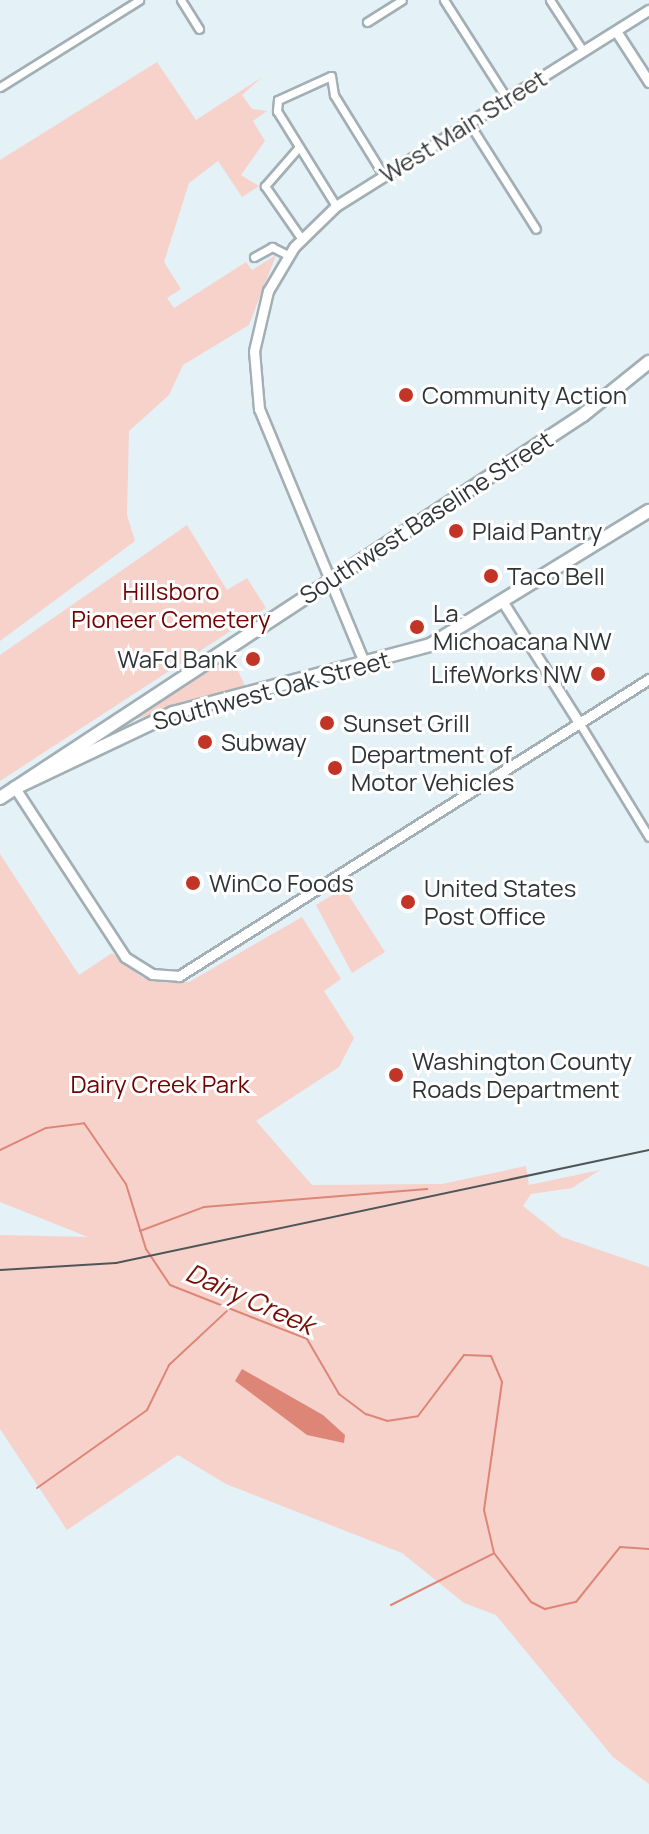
<!DOCTYPE html>
<style>
body{margin:0}
#map{position:relative;width:649px;height:1834px;overflow:hidden;background:#e4f1f7;font-family:Manrope,sans-serif}
div>[style]{position:absolute}
.green>*{inset:0;background:#f6d2cb}
.water>*{inset:0;background:#dd8576}
.stream>*{height:2px;margin:-1px;padding:0 1px;transform-origin:1px;border-radius:1px;background:#dd8576}
.roads{filter:drop-shadow(2px 0 #a2afb5) drop-shadow(-2px 0 #a2afb5) drop-shadow(0 2px #a2afb5) drop-shadow(0 -2px #a2afb5)}
.minor>*{height:7px;margin:-3.5px;padding:0 3.5px;transform-origin:3.5px;border-radius:3.5px;background:#fff}
.tertiary>*{height:9px;margin:-4.5px;padding:0 4.5px;transform-origin:4.5px;border-radius:4.5px;background:#fff}
.trunk>*{height:12px;margin:-6px;padding:0 6px;transform-origin:6px;border-radius:6px;background:#fff}
.rail>*{height:2px;margin:-1px;padding:0 1px;transform-origin:1px;border-radius:1px;background:#4f5658}
.dots>*{width:22px;height:22px;translate:-50% -50%;box-sizing:border-box;border:4px solid #fff;border-radius:50%}
span{translate:-50% -50%;white-space:nowrap;text-align:center;line-height:1.15;-webkit-text-stroke:6px #fff;paint-order:stroke}
.street-label{font-size:24px;color:#2f3537}
.poi-label{font-size:24px;color:#2f3537}
.left{translate:0 -50%;text-align:left}
.right{translate:-100% -50%;text-align:right}
.park-label{font-size:24px;color:#720200}
.water-label{font-size:26px;color:#790d04;font-style:italic}
</style>
<div id="map">
<div class="green">
<i style="clip-path:polygon(157px 62px,196px 120px,262px 77px,242px 95px,252px 109px,267px 111px,253px 121px,265px 141px,241px 175px,259px 186px,242px 197px,218px 161px,189px 183px,164px 262px,181px 289px,167px 298px,174px 308px,246px 262px,252px 270px,276px 255px,249px 325px,183px 365px,169px 395px,129px 431px,127px 515px,135px 541px,0 641px,0 160px)"></i>
<i style="clip-path:polygon(187px 525px,227px 590px,247px 578px,266px 608px,0 781px,0 655px)"></i>
<i style="clip-path:polygon(230px 653px,245px 686px,123px 723px)"></i>
<i style="clip-path:polygon(0 854px,79px 975px,112px 953px,143px 978px,189px 982px,302px 917px,341px 979px,324px 991px,354px 1038px,339px 1067px,256px 1121px,312px 1185px,442px 1184px,526px 1166px,529px 1185px,600px 1170px,572px 1188px,531px 1194px,523px 1206px,562px 1237px,649px 1267px,649px 1784px,613px 1757px,496px 1615px,464px 1603px,402px 1553px,226px 1484px,178px 1455px,67px 1530px,0 1429px,0 1235px,88px 1237px,0 1202px)"></i>
<i style="clip-path:polygon(344px 888px,385px 952px,352px 973px,316px 905px)"></i>
</div>
<div class="water">
<i style="clip-path:polygon(242px 1369px,323px 1415px,345px 1435px,344px 1443px,307px 1435px,235px 1381px)"></i>
</div>
<div class="stream">
<i style="left:0;top:1150px;width:51px;rotate:-25.6deg"></i>
<i style="left:46px;top:1128px;width:38px;rotate:-7deg"></i>
<i style="left:84px;top:1123px;width:74px;rotate:55.5deg"></i>
<i style="left:126px;top:1184px;width:68px;rotate:72.9deg"></i>
<i style="left:146px;top:1249px;width:43px;rotate:56.3deg"></i>
<i style="left:170px;top:1285px;width:147px;rotate:21.5deg"></i>
<i style="left:307px;top:1339px;width:64px;rotate:59.8deg"></i>
<i style="left:339px;top:1394px;width:34px;rotate:37deg"></i>
<i style="left:366px;top:1414px;width:22px;rotate:18deg"></i>
<i style="left:387px;top:1421px;width:31px;rotate:-9deg"></i>
<i style="left:418px;top:1416px;width:76px;rotate:-53deg"></i>
<i style="left:464px;top:1355px;width:27px;rotate:2deg"></i>
<i style="left:491px;top:1356px;width:28px;rotate:67deg"></i>
<i style="left:502px;top:1382px;width:129px;rotate:98deg"></i>
<i style="left:484px;top:1510px;width:44px;rotate:76.9deg"></i>
<i style="left:494px;top:1553px;width:61px;rotate:52.9deg"></i>
<i style="left:531px;top:1602px;width:16px;rotate:27deg"></i>
<i style="left:545px;top:1609px;width:32px;rotate:-13deg"></i>
<i style="left:576px;top:1602px;width:70px;rotate:-51.3deg"></i>
<i style="left:620px;top:1547px;width:29px;rotate:4deg"></i>
<i style="left:140px;top:1231px;width:68px;rotate:-20.6deg"></i>
<i style="left:204px;top:1207px;width:224px;rotate:-4.6deg"></i>
<i style="left:37px;top:1488px;width:135px;rotate:-35.3deg"></i>
<i style="left:147px;top:1410px;width:50px;rotate:-63.9deg"></i>
<i style="left:169px;top:1365px;width:79px;rotate:-43deg"></i>
<i style="left:391px;top:1605px;width:114px;rotate:-26.6deg"></i>
</div>
<div class="roads">
<div class="minor">
<i style="left:181px;top:0;width:34px;rotate:58deg"></i>
<i style="left:444px;top:0;width:117px;rotate:57.5deg"></i>
<i style="left:550px;top:0;width:61px;rotate:57.1deg"></i>
<i style="left:367px;top:22px;width:41px;rotate:-32.2deg"></i>
<i style="left:0;top:87px;width:164px;rotate:-32deg"></i>
<i style="left:469px;top:123px;width:125px;rotate:57.7deg"></i>
<i style="left:299px;top:147px;width:52px;rotate:131.1deg"></i>
<i style="left:265px;top:186px;width:63px;rotate:55.3deg"></i>
<i style="left:336px;top:206px;width:112px;rotate:-121.8deg"></i>
<i style="left:277px;top:111px;width:11px;rotate:-85deg"></i>
<i style="left:278px;top:100px;width:58px;rotate:-24.4deg"></i>
<i style="left:331px;top:76px;width:19px;rotate:81deg"></i>
<i style="left:334px;top:95px;width:95px;rotate:58.3deg"></i>
<i style="left:254px;top:257px;width:21px;rotate:-29deg"></i>
<i style="left:272px;top:247px;width:18px;rotate:27deg"></i>
<i style="left:580px;top:724px;width:132px;rotate:58.6deg"></i>
</div>
<div class="tertiary">
<i style="left:616px;top:31px;width:61px;rotate:57.1deg"></i>
<i style="left:504px;top:604px;width:142px;rotate:57.7deg"></i>
<i style="left:366px;top:667px;width:279px;rotate:-112.5deg"></i>
<i style="left:259px;top:409px;width:58px;rotate:-94.9deg"></i>
<i style="left:254px;top:351px;width:62px;rotate:-76.9deg"></i>
<i style="left:268px;top:291px;width:51px;rotate:-59.4deg"></i>
<i style="left:294px;top:247px;width:59px;rotate:-44.3deg"></i>
<i style="left:336px;top:206px;width:369px;rotate:-32.1deg"></i>
<i style="left:15px;top:788px;width:202px;rotate:56.9deg"></i>
<i style="left:125px;top:957px;width:32px;rotate:32deg"></i>
<i style="left:152px;top:974px;width:27px;rotate:4deg"></i>
<i style="left:179px;top:976px;width:556px;rotate:-32.29deg"></i>
</div>
<div class="trunk">
<i style="left:15px;top:788px;width:175px;rotate:-25.4deg"></i>
<i style="left:173px;top:713px;width:266px;rotate:-14.8deg"></i>
<i style="left:430px;top:645px;width:257px;rotate:-31.5deg"></i>
<i style="left:0;top:798px;width:698px;rotate:-33.3deg"></i>
<i style="left:583px;top:415px;width:85px;rotate:-38.8deg"></i>
</div>
</div>
<div class="rail">
<i style="left:0;top:1270px;width:116px;rotate:-3.5deg"></i>
<i style="left:116px;top:1263px;width:545px;rotate:-11.97deg"></i>
</div>
<div class="dots">
<i style="left:406px;top:395px;background:#c23526"></i>
<i style="left:456px;top:531px;background:#c23526"></i>
<i style="left:491px;top:576px;background:#c23526"></i>
<i style="left:417px;top:627px;background:#c23526"></i>
<i style="left:253px;top:659px;background:#c23526"></i>
<i style="left:598px;top:674px;background:#c23526"></i>
<i style="left:327px;top:723px;background:#c23526"></i>
<i style="left:205px;top:742px;background:#c23526"></i>
<i style="left:335px;top:768px;background:#c23526"></i>
<i style="left:193px;top:883px;background:#c23526"></i>
<i style="left:408px;top:902px;background:#c23526"></i>
<i style="left:396px;top:1075px;background:#c23526"></i>
</div>
<div class="street-label">
<span style="left:463px;top:126px;rotate:-32deg">West Main Street</span>
<span style="left:426px;top:517px;rotate:-33deg">Southwest Baseline Street</span>
<span style="left:271px;top:690px;rotate:-15deg">Southwest Oak Street</span>
</div>
<div class="poi-label">
<span class="left" style="left:422px;top:395px">Community Action</span>
<span class="left" style="left:472px;top:531px">Plaid Pantry</span>
<span class="left" style="left:507px;top:576px">Taco Bell</span>
<span class="left" style="left:433px;top:627px">La<br>Michoacana NW</span>
<span class="right" style="left:237px;top:659px">WaFd Bank</span>
<span class="right" style="left:582px;top:674px">LifeWorks NW</span>
<span class="left" style="left:343px;top:723px">Sunset Grill</span>
<span class="left" style="left:221px;top:742px">Subway</span>
<span class="left" style="left:351px;top:768px">Department of<br>Motor Vehicles</span>
<span class="left" style="left:209px;top:883px">WinCo Foods</span>
<span class="left" style="left:424px;top:902px">United States<br>Post Office</span>
<span class="left" style="left:412px;top:1075px">Washington County<br>Roads Department</span>
</div>
<div class="park-label">
<span style="left:171px;top:605px">Hillsboro<br>Pioneer Cemetery</span>
<span style="left:160px;top:1084px">Dairy Creek Park</span>
</div>
<div class="water-label">
<span style="left:250px;top:1299px;rotate:24deg">Dairy Creek</span>
</div>
</div>
